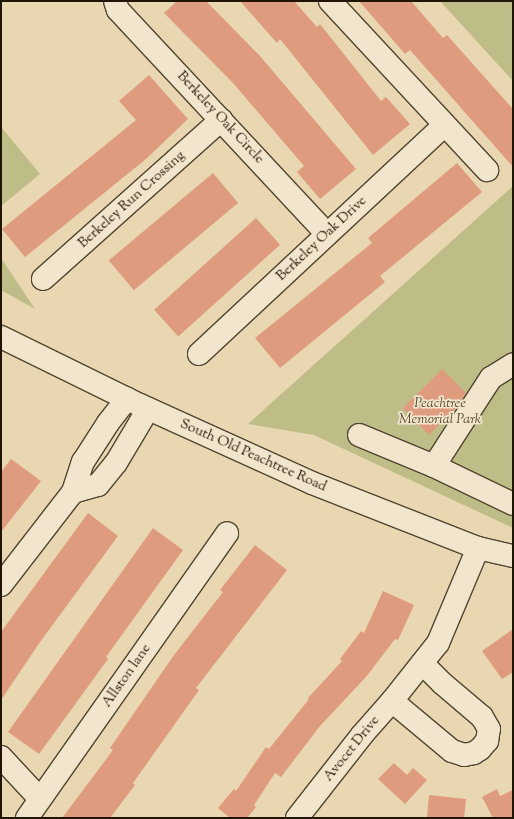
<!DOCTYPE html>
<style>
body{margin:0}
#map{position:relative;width:514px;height:819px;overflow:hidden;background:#e9d7b2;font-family:"Sorts Mill Goudy",serif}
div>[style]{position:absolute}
.green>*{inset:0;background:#bebc87}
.building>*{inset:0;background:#df9b7e;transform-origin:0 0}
.roads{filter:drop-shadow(1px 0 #524530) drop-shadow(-1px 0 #524530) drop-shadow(0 1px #524530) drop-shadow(0 -1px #524530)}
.minor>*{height:22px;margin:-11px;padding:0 11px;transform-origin:11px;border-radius:11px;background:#f1e5cd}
span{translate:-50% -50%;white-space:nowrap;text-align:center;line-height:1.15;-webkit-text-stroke:3.5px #f1e5cd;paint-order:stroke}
.street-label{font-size:14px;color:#201405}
.park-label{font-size:14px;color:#574f32;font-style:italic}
.frame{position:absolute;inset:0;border:2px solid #201405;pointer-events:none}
</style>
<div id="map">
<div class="green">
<i style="clip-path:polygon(440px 1px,513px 1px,513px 81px)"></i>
<i style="clip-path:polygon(1px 127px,40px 174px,1px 206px)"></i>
<i style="clip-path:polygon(513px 186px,513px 528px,314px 435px,248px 424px)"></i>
<i style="clip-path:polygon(1px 258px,35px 309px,1px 290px)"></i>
</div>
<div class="building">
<i style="clip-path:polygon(177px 1px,206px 1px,260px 56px,356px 169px,320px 199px,297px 172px,304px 166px,233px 83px,164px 13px)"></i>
<i style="clip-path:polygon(240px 1px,294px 1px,317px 27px,320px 24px,381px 101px,386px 97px,410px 124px,373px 155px,280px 39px,277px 43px)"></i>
<i style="clip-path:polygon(359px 1px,411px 1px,443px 38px,447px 35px,513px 109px,513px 167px,410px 50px,405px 54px)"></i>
<i style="clip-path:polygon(149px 75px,188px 119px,146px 159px,25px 257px,2px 229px,136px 120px,119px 101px)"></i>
<i style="clip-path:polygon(457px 163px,482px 192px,380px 276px,385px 282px,280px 368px,255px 338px,372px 243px,368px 238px)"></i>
<i style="left:213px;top:173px;width:39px;height:136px;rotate:50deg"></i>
<i style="left:256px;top:218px;width:36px;height:137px;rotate:48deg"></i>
<i style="clip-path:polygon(442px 369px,466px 393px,457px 407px,429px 435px,403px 408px)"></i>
<i style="clip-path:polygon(11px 459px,41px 481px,1px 532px,1px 472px)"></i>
<i style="clip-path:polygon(88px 513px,118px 536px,40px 642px,1px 700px,1px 632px)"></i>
<i style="clip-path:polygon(153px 528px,183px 550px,106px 657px,108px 659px,39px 754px,8px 732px)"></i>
<i style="clip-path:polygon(255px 545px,287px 570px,196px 688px,199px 690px,133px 783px,135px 785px,110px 818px,62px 818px,113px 750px,110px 748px,174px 655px,223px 592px,220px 590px)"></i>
<i style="clip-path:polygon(383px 591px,414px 605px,398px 640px,395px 639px,366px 677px,320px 726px,281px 777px,275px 773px,254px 805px,256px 807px,247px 818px,230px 818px,218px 808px,234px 789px,236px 791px,266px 747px,269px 749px,309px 699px,308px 698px,342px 661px,340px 659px,361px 631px,364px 633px)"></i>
<i style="clip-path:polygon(513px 629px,513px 672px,502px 679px,482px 651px)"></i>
<i style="clip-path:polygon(394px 763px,407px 775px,413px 768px,427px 780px,405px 804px,378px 779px)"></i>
<i style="clip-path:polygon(497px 789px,500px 796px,513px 790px,513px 818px,493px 818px,482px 797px)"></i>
<i style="clip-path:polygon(429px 795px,466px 799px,464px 818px,427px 818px)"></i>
</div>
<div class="roads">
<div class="minor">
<i style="left:115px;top:1px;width:9px;rotate:72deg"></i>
<i style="left:118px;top:10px;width:306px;rotate:47deg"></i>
<i style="left:330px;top:1px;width:231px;rotate:47.1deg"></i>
<i style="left:43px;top:279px;width:239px;rotate:-41.8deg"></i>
<i style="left:1px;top:337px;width:155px;rotate:26.1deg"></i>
<i style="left:140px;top:405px;width:189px;rotate:24.4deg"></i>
<i style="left:312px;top:483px;width:178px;rotate:21.4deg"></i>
<i style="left:478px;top:548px;width:36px;rotate:13deg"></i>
<i style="left:199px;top:354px;width:336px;rotate:-43deg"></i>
<i style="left:359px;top:435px;width:81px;rotate:22.5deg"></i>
<i style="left:434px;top:466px;width:105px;rotate:-57.1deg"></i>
<i style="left:491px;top:378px;width:26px;rotate:-32deg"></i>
<i style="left:434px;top:466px;width:88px;rotate:25.7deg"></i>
<i style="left:73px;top:492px;width:26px;rotate:-16deg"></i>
<i style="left:98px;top:485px;width:28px;rotate:-51deg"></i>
<i style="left:116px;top:463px;width:63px;rotate:-59.3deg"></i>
<i style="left:1px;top:585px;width:118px;rotate:-52.3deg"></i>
<i style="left:73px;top:492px;width:32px;rotate:-72deg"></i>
<i style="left:83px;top:462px;width:46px;rotate:-57.3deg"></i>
<i style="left:108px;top:423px;width:31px;rotate:-52deg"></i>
<i style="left:392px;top:701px;width:78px;rotate:39.8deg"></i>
<i style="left:452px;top:751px;width:13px;rotate:18deg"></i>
<i style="left:464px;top:755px;width:10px;rotate:-11deg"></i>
<i style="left:474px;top:753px;width:7px;rotate:-34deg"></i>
<i style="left:480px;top:749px;width:11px;rotate:-49deg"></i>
<i style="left:487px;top:741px;width:12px;rotate:-81deg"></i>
<i style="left:489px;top:729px;width:14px;rotate:-120deg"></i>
<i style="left:482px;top:717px;width:52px;rotate:-139.6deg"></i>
<i style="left:442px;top:683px;width:28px;rotate:-135deg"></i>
<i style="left:1px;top:757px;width:57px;rotate:47.1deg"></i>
<i style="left:27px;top:818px;width:348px;rotate:-54.9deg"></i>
<i style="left:297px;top:818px;width:105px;rotate:-51.9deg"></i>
<i style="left:362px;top:735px;width:45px;rotate:-48.6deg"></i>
<i style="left:392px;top:701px;width:74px;rotate:-51.6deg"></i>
<i style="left:438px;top:643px;width:103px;rotate:-67.2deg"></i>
</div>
</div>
<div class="street-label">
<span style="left:220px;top:118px;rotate:47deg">Berkeley Oak Circle</span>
<span style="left:132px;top:200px;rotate:-42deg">Berkeley Run Crossing</span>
<span style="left:322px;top:239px;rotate:-43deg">Berkeley Oak Drive</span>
<span style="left:253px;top:456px;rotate:24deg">South Old Peachtree Road</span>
<span style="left:127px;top:676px;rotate:-55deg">Allston lane</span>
<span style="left:352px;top:749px;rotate:-51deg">Avocet Drive</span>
</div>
<div class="park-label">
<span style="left:440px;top:412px">Peachtree<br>Memorial Park</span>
</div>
<div class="frame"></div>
</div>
